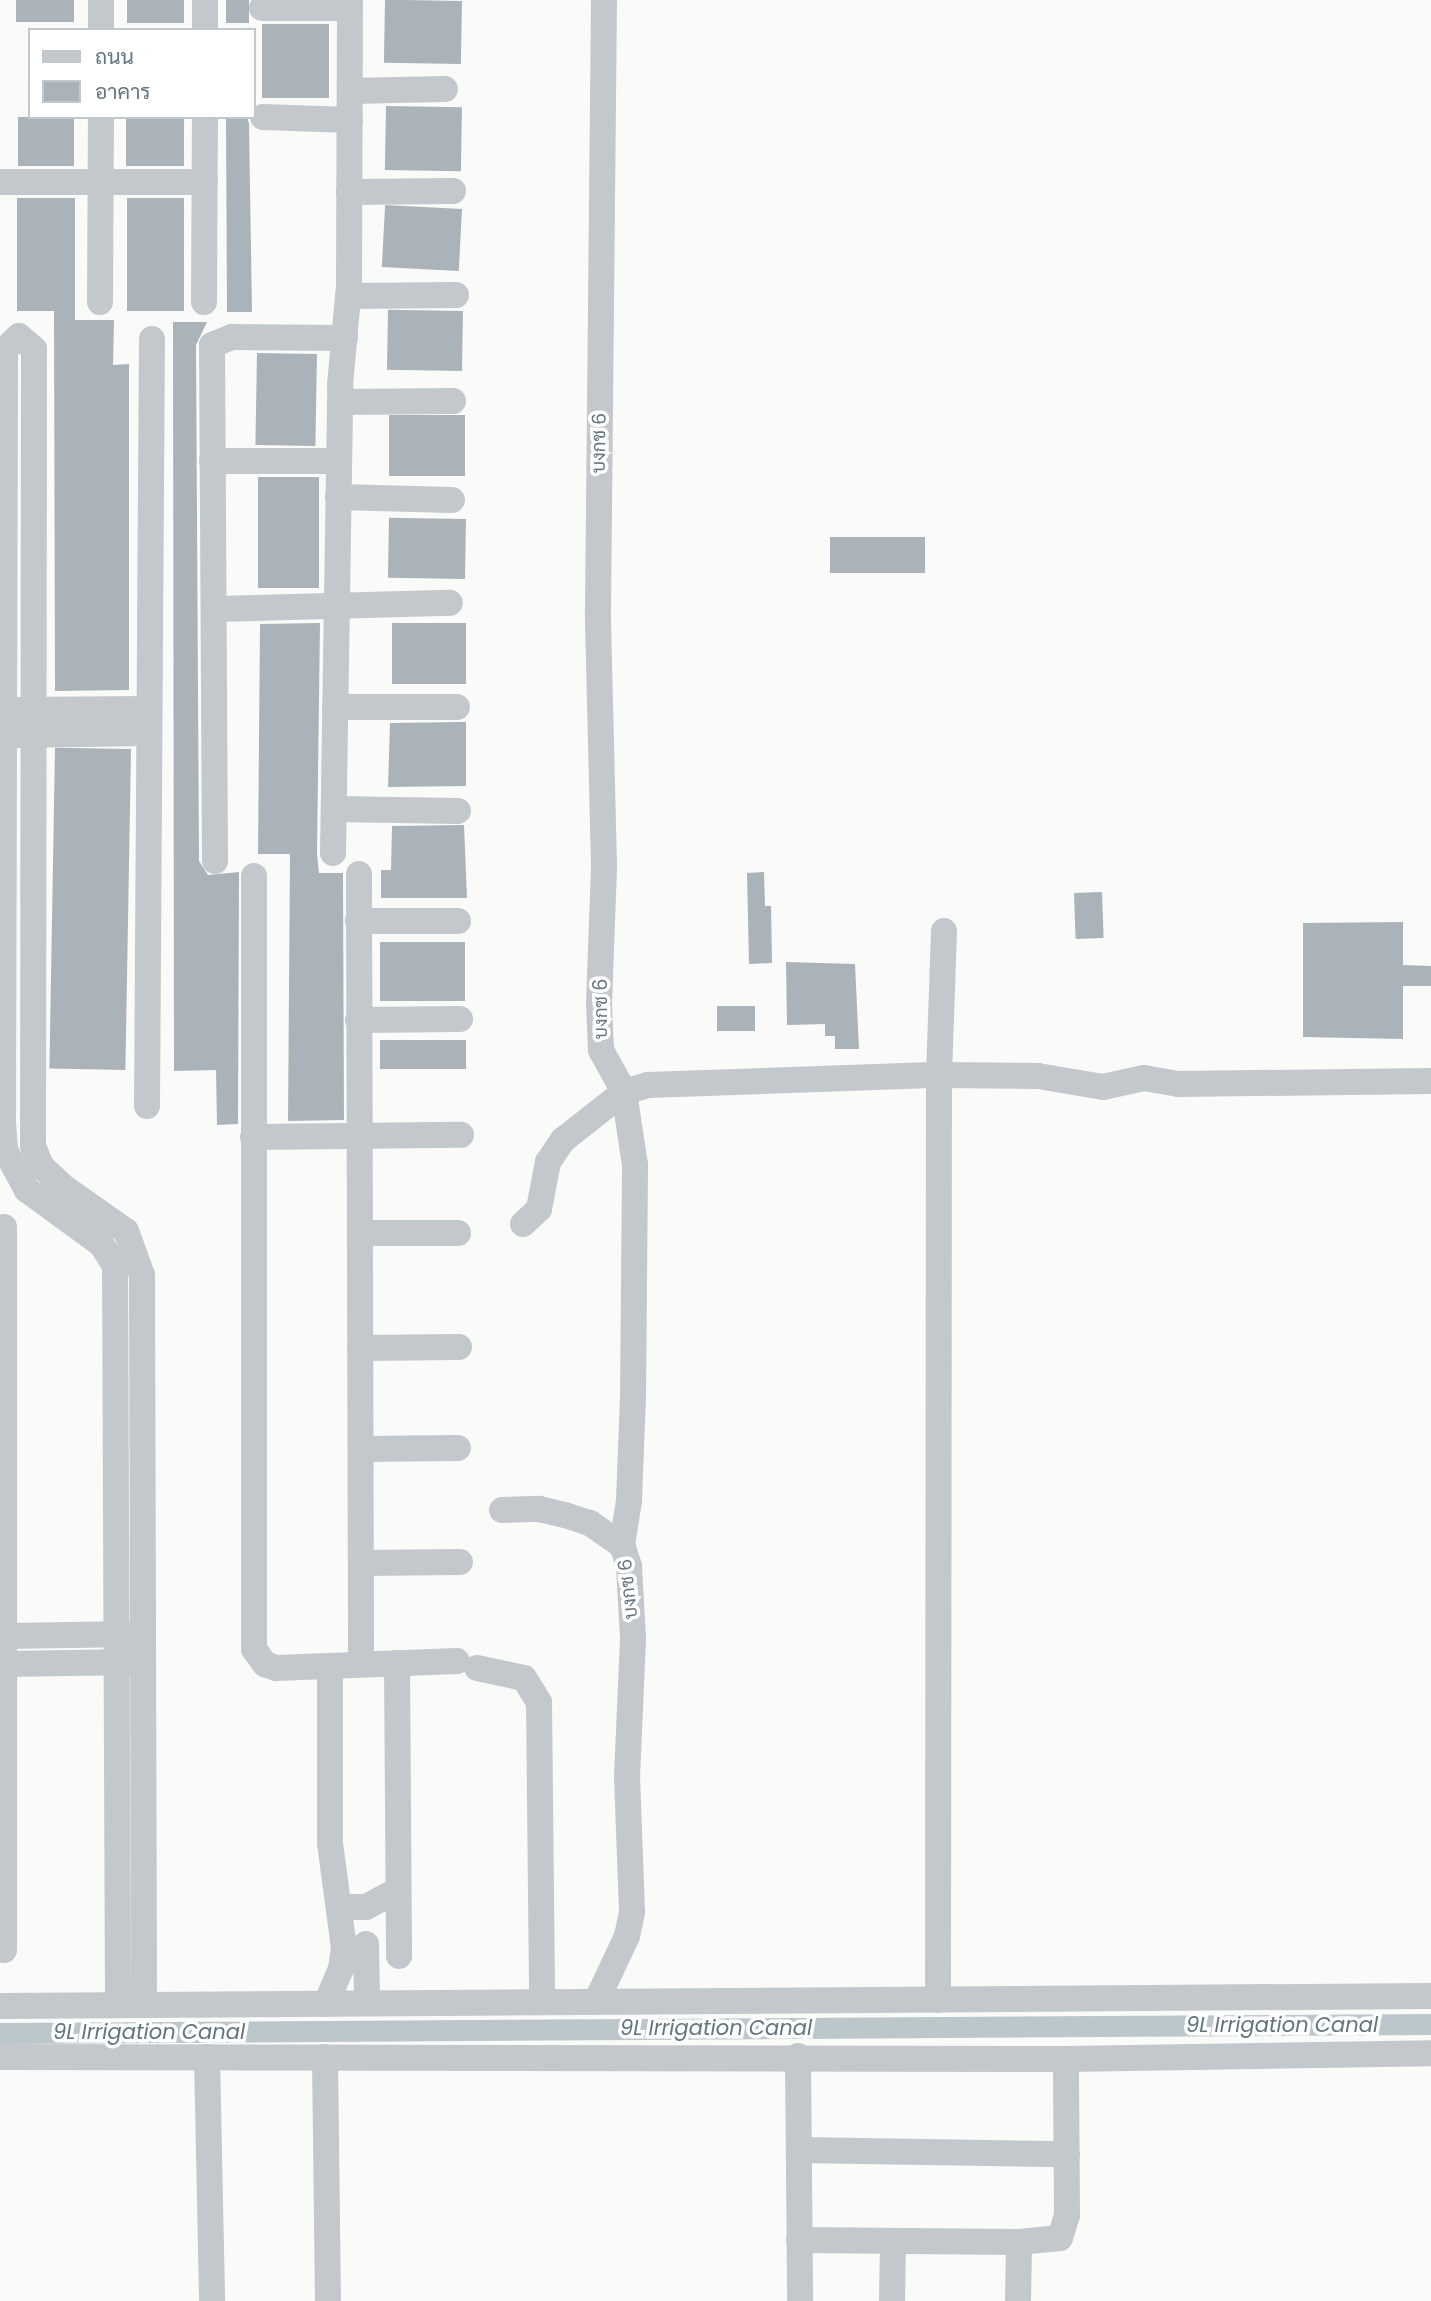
<!DOCTYPE html>
<meta charset="utf-8">
<style>
body{margin:0}
#map{position:relative;width:1431px;height:2301px;overflow:hidden;background:#fafaf8;font-family:Poppins,Sarabun,sans-serif}
div>[style]{position:absolute}
.canal>*{height:21px;margin:-10.5px;padding:0 10.5px;transform-origin:10.5px;border-radius:10.5px;background:#bbc7cb}
.building>*{inset:0;background:#aab3b9;transform-origin:0 0}
.minor>*{height:26px;margin:-13px;padding:0 13px;transform-origin:13px;border-radius:13px;background:#c3c8cc}
span{translate:-50% -50%;white-space:nowrap;text-align:center;line-height:1.15;-webkit-text-stroke:7px #fff;paint-order:stroke}
.street-label{font-size:19px;color:#657683}
.water-label{font-size:21px;color:#60757c;font-style:italic}
.legend{position:absolute;left:28px;top:28px;width:228px;height:91px;box-sizing:border-box;background:#fff;border:2px solid #c1c8cd;margin:0;padding:9px 12px;list-style:none;font-size:21px;color:#657683}
.legend li{display:flex;align-items:center;gap:14px;height:35px}
.legend b{width:35px;border:2px solid #c1c8cd}
</style>
<div id="map">
<div class="canal">
<i style="left:0;top:2033px;width:1431px;rotate:-0.36deg"></i>
</div>
<div class="building">
<i style="left:16px;top:0;width:58px;height:22px"></i>
<i style="left:127px;top:0;width:57px;height:23px"></i>
<i style="left:226px;top:0;width:23px;height:23px"></i>
<i style="left:462px;top:1px;width:63px;height:77px;rotate:91deg"></i>
<i style="left:262px;top:24px;width:67px;height:74px"></i>
<i style="left:386px;top:106px;width:76px;height:64px;rotate:1deg"></i>
<i style="left:18px;top:117px;width:56px;height:49px"></i>
<i style="left:126px;top:117px;width:58px;height:49px"></i>
<i style="clip-path:polygon(226px 117px,247px 117px,249px 124px,252px 312px,227px 312px)"></i>
<i style="clip-path:polygon(17px 198px,75px 198px,75px 320px,114px 320px,113px 365px,129px 364px,129px 690px,55px 691px,54px 311px,17px 311px)"></i>
<i style="left:127px;top:198px;width:57px;height:113px"></i>
<i style="left:462px;top:209px;width:62px;height:77px;rotate:93deg"></i>
<i style="left:463px;top:311px;width:60px;height:75px;rotate:91deg"></i>
<i style="clip-path:polygon(173px 322px,207px 322px,196px 345px,199px 861px,208px 875px,239px 872px,238px 1124px,217px 1125px,216px 1070px,174px 1071px)"></i>
<i style="left:257px;top:353px;width:60px;height:92px;rotate:1deg"></i>
<i style="left:465px;top:415px;width:61px;height:76px;rotate:90deg"></i>
<i style="left:258px;top:477px;width:61px;height:111px"></i>
<i style="left:466px;top:519px;width:60px;height:77px;rotate:91deg"></i>
<i style="left:830px;top:537px;width:95px;height:36px"></i>
<i style="clip-path:polygon(320px 623px,317px 853px,319px 873px,343px 873px,344px 1120px,288px 1121px,290px 854px,258px 854px,260px 624px)"></i>
<i style="left:392px;top:623px;width:74px;height:61px"></i>
<i style="clip-path:polygon(459px 722px,466px 722px,466px 786px,388px 787px,390px 723px)"></i>
<i style="left:131px;top:749px;width:321px;height:76px;rotate:91deg"></i>
<i style="clip-path:polygon(464px 825px,467px 898px,381px 898px,381px 870px,391px 870px,392px 826px)"></i>
<i style="clip-path:polygon(764px 872px,765px 906px,771px 906px,772px 963px,749px 964px,747px 873px)"></i>
<i style="left:1102px;top:892px;width:46px;height:28px;rotate:88deg"></i>
<i style="clip-path:polygon(1403px 922px,1403px 965px,1431px 966px,1431px 986px,1403px 986px,1403px 1039px,1303px 1037px,1303px 923px)"></i>
<i style="left:380px;top:942px;width:85px;height:59px"></i>
<i style="clip-path:polygon(786px 962px,855px 964px,859px 1049px,835px 1049px,835px 1036px,825px 1036px,825px 1024px,787px 1025px)"></i>
<i style="left:755px;top:1006px;width:25px;height:38px;rotate:90deg"></i>
<i style="left:466px;top:1040px;width:29px;height:86px;rotate:90deg"></i>
</div>
<div class="minor">
<i style="left:262px;top:8px;width:88px"></i>
<i style="left:101px;top:30px;width:30px;rotate:-90deg"></i>
<i style="left:205px;top:30px;width:30px;rotate:-90deg"></i>
<i style="left:350px;top:91px;width:95px;rotate:-1.2deg"></i>
<i style="left:263px;top:117px;width:87px;rotate:2deg"></i>
<i style="left:0;top:182px;width:205px"></i>
<i style="left:349px;top:192px;width:104px;rotate:-0.6deg"></i>
<i style="left:348px;top:296px;width:108px;rotate:-0.5deg"></i>
<i style="left:100px;top:302px;width:185px;rotate:-89.7deg"></i>
<i style="left:204px;top:302px;width:185px;rotate:-89.7deg"></i>
<i style="left:340px;top:402px;width:113px;rotate:-0.5deg"></i>
<i style="left:212px;top:461px;width:126px"></i>
<i style="left:338px;top:497px;width:114px;rotate:1.5deg"></i>
<i style="left:214px;top:609px;width:236px;rotate:-1.5deg"></i>
<i style="left:335px;top:707px;width:122px"></i>
<i style="left:14px;top:710px;width:133px;rotate:-0.4deg"></i>
<i style="left:16px;top:735px;width:131px;rotate:-0.9deg"></i>
<i style="left:334px;top:809px;width:124px;rotate:0.9deg"></i>
<i style="left:333px;top:853px;width:468px;rotate:-89.1deg"></i>
<i style="left:340px;top:385px;width:99px;rotate:-84.8deg"></i>
<i style="left:349px;top:286px;width:286px;rotate:-89.8deg"></i>
<i style="left:215px;top:861px;width:516px;rotate:-90.33deg"></i>
<i style="left:212px;top:345px;width:22px;rotate:-22deg"></i>
<i style="left:232px;top:337px;width:113px;rotate:0.5deg"></i>
<i style="left:359px;top:874px;width:790px;rotate:89.85deg"></i>
<i style="left:254px;top:876px;width:773px;rotate:90deg"></i>
<i style="left:254px;top:1649px;width:19px;rotate:54deg"></i>
<i style="left:265px;top:1664px;width:12px;rotate:20deg"></i>
<i style="left:276px;top:1668px;width:181px;rotate:-2.2deg"></i>
<i style="left:358px;top:921px;width:100px"></i>
<i style="left:358px;top:1020px;width:102px;rotate:-0.6deg"></i>
<i style="left:147px;top:1106px;width:767px;rotate:-89.63deg"></i>
<i style="left:253px;top:1137px;width:208px;rotate:-0.6deg"></i>
<i style="left:523px;top:1224px;width:22px;rotate:-43deg"></i>
<i style="left:539px;top:1209px;width:48px;rotate:-79.2deg"></i>
<i style="left:548px;top:1162px;width:27px;rotate:-56deg"></i>
<i style="left:563px;top:1140px;width:78px;rotate:-38.2deg"></i>
<i style="left:624px;top:1092px;width:25px;rotate:-16deg"></i>
<i style="left:648px;top:1085px;width:291px;rotate:-2deg"></i>
<i style="left:939px;top:1075px;width:99px;rotate:0.6deg"></i>
<i style="left:1038px;top:1076px;width:66px;rotate:9.6deg"></i>
<i style="left:1103px;top:1087px;width:42px;rotate:-12.4deg"></i>
<i style="left:1144px;top:1078px;width:36px;rotate:10deg"></i>
<i style="left:1179px;top:1084px;width:252px;rotate:-0.7deg"></i>
<i style="left:4px;top:1227px;width:723px;rotate:90deg"></i>
<i style="left:360px;top:1233px;width:98px"></i>
<i style="left:360px;top:1348px;width:99px;rotate:-0.6deg"></i>
<i style="left:361px;top:1449px;width:97px;rotate:-0.6deg"></i>
<i style="left:502px;top:1510px;width:37px;rotate:-2deg"></i>
<i style="left:539px;top:1509px;width:27px;rotate:13deg"></i>
<i style="left:565px;top:1515px;width:26px;rotate:18deg"></i>
<i style="left:590px;top:1523px;width:39px;rotate:35deg"></i>
<i style="left:361px;top:1563px;width:99px;rotate:-0.6deg"></i>
<i style="left:4px;top:1636px;width:132px;rotate:-0.9deg"></i>
<i style="left:397px;top:1663px;width:293px;rotate:89.6deg"></i>
<i style="left:5px;top:1664px;width:129px;rotate:-0.9deg"></i>
<i style="left:477px;top:1668px;width:48px;rotate:12deg"></i>
<i style="left:524px;top:1678px;width:28px;rotate:58deg"></i>
<i style="left:539px;top:1702px;width:300px;rotate:89.4deg"></i>
<i style="left:342px;top:1907px;width:24px"></i>
<i style="left:366px;top:1907px;width:36px;rotate:-28deg"></i>
<i style="left:366px;top:1944px;width:59px;rotate:89deg"></i>
<i style="left:938px;top:2000px;width:925px;rotate:-89.94deg"></i>
<i style="left:939px;top:1075px;width:144px;rotate:-88deg"></i>
<i style="left:596px;top:2002px;width:73px;rotate:-64.8deg"></i>
<i style="left:627px;top:1936px;width:25px;rotate:-78deg"></i>
<i style="left:632px;top:1912px;width:135px;rotate:-92.1deg"></i>
<i style="left:627px;top:1777px;width:139px;rotate:-87.5deg"></i>
<i style="left:633px;top:1638px;width:72px;rotate:-93.2deg"></i>
<i style="left:629px;top:1566px;width:22px;rotate:-108deg"></i>
<i style="left:622px;top:1545px;width:45px;rotate:-81deg"></i>
<i style="left:629px;top:1501px;width:102px;rotate:-87.8deg"></i>
<i style="left:633px;top:1399px;width:234px;rotate:-89.5deg"></i>
<i style="left:635px;top:1165px;width:74px;rotate:-98.6deg"></i>
<i style="left:624px;top:1092px;width:48px;rotate:-118.7deg"></i>
<i style="left:601px;top:1050px;width:46px;rotate:-92.5deg"></i>
<i style="left:599px;top:1004px;width:138px;rotate:-87.9deg"></i>
<i style="left:604px;top:866px;width:254px;rotate:-91.4deg"></i>
<i style="left:598px;top:612px;width:612px;rotate:-89.44deg"></i>
<i style="left:326px;top:2004px;width:38px;rotate:-67deg"></i>
<i style="left:341px;top:1969px;width:21px;rotate:-82deg"></i>
<i style="left:344px;top:1948px;width:106px;rotate:-97.6deg"></i>
<i style="left:330px;top:1843px;width:175px;rotate:-90deg"></i>
<i style="left:118px;top:2005px;width:739px;rotate:-90.23deg"></i>
<i style="left:115px;top:1266px;width:26px;rotate:-122deg"></i>
<i style="left:101px;top:1244px;width:92px;rotate:-143.9deg"></i>
<i style="left:27px;top:1190px;width:46px;rotate:-118.8deg"></i>
<i style="left:5px;top:1150px;width:27px;rotate:-94deg"></i>
<i style="left:3px;top:1123px;width:774px;rotate:-89.85deg"></i>
<i style="left:5px;top:349px;width:19px;rotate:-43deg"></i>
<i style="left:19px;top:336px;width:20px;rotate:41deg"></i>
<i style="left:34px;top:349px;width:797px;rotate:90.07deg"></i>
<i style="left:33px;top:1146px;width:22px;rotate:68deg"></i>
<i style="left:41px;top:1166px;width:34px;rotate:43deg"></i>
<i style="left:66px;top:1189px;width:73px;rotate:35deg"></i>
<i style="left:126px;top:1231px;width:47px;rotate:70deg"></i>
<i style="left:142px;top:1275px;width:729px;rotate:89.84deg"></i>
<i style="left:0;top:2006px;width:1431px;rotate:-0.4deg"></i>
<i style="left:798px;top:2056px;width:245px;rotate:89.5deg"></i>
<i style="left:0;top:2057px;width:1066px;rotate:0.11deg"></i>
<i style="left:1066px;top:2059px;width:365px;rotate:-0.9deg"></i>
<i style="left:207px;top:2057px;width:244px;rotate:88.8deg"></i>
<i style="left:325px;top:2057px;width:244px;rotate:89.3deg"></i>
<i style="left:799px;top:2150px;width:268px;rotate:0.9deg"></i>
<i style="left:799px;top:2240px;width:220px;rotate:0.5deg"></i>
<i style="left:1019px;top:2242px;width:41px;rotate:-5.6deg"></i>
<i style="left:1060px;top:2238px;width:24px;rotate:-73deg"></i>
<i style="left:1067px;top:2215px;width:156px;rotate:-90.4deg"></i>
<i style="left:892px;top:2301px;width:60px;rotate:-89deg"></i>
<i style="left:1018px;top:2301px;width:59px;rotate:-89deg"></i>
</div>
<div class="street-label">
<span style="left:599px;top:443px;rotate:-89deg">บงกช 6</span>
<span style="left:601px;top:1009px;rotate:-90deg">บงกช 6</span>
<span style="left:628px;top:1589px;rotate:-96deg">บงกช 6</span>
</div>
<div class="water-label">
<span style="left:1282px;top:2025px">9L Irrigation Canal</span>
<span style="left:716px;top:2028px">9L Irrigation Canal</span>
<span style="left:149px;top:2032px">9L Irrigation Canal</span>
</div>
<ul class="legend">
<li><b style="height:9px;background:#c3c8cc"></b>ถนน</li>
<li><b style="height:19px;background:#aab3b9"></b>อาคาร</li>
</ul>
</div>
